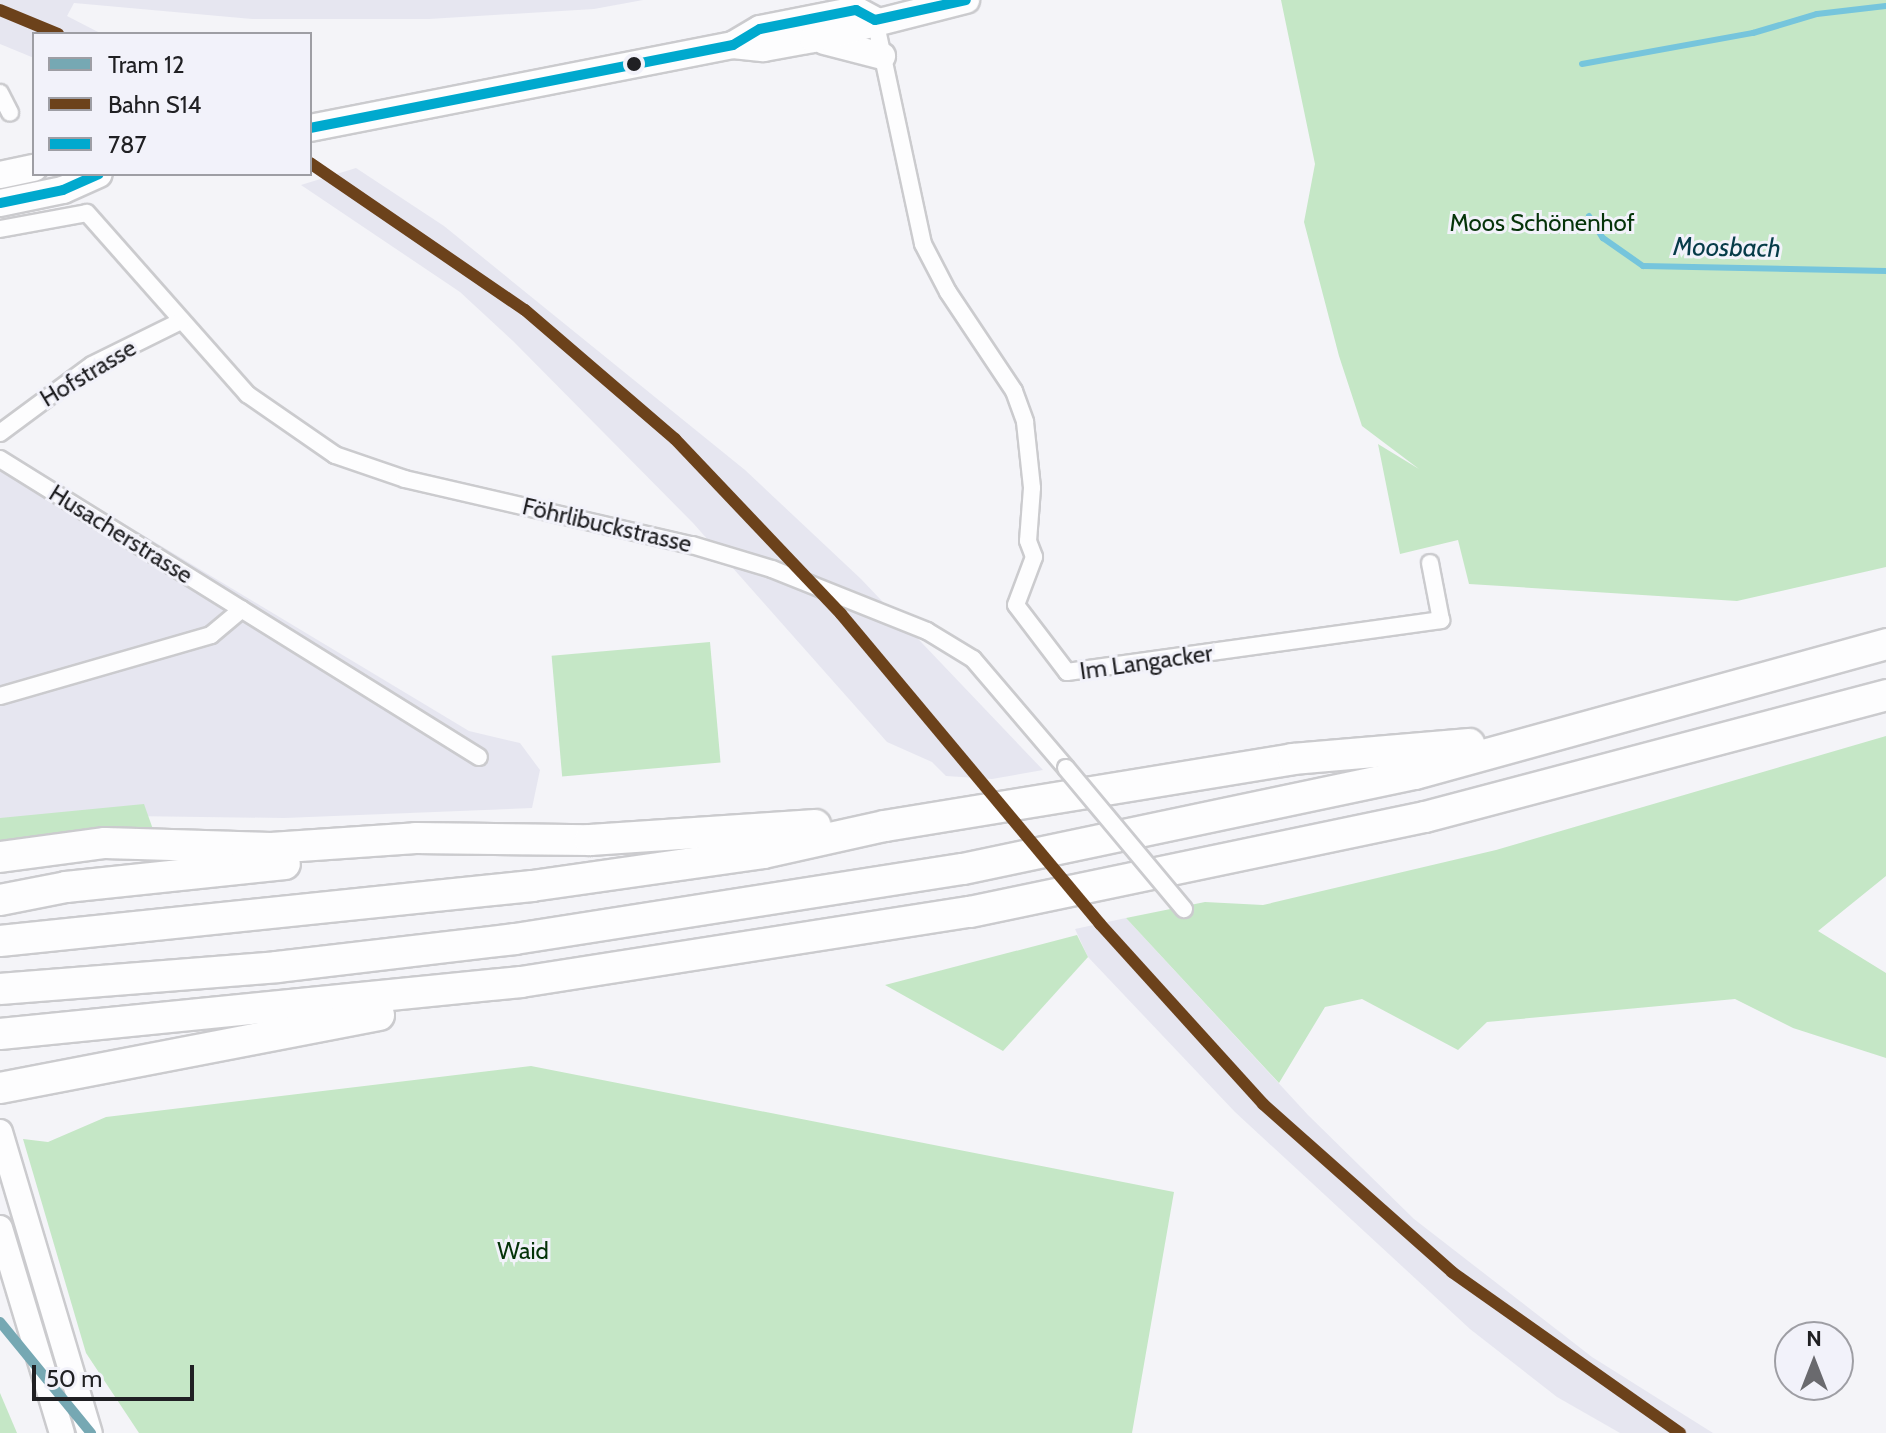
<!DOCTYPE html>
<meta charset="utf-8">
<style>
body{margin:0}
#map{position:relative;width:1886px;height:1433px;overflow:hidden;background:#f4f4f8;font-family:Cabin,sans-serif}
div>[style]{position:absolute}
.built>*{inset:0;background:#e6e6f0}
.green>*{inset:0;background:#c5e7c6;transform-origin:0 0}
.stream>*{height:6px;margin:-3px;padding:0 3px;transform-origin:3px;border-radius:3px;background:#76c5dc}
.roads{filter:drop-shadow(2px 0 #cbcbce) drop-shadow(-2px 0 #cbcbce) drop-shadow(0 2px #cbcbce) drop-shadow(0 -2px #cbcbce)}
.minor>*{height:16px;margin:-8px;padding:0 8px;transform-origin:8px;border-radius:8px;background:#fdfdfe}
.secondary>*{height:24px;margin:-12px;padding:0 12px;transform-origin:12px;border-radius:12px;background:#fdfdfe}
.primary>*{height:26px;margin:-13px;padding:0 13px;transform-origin:13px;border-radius:13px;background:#fdfdfe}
.motorway>*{height:30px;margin:-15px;padding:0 15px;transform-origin:15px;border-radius:15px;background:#fdfdfe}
.bridges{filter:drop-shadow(2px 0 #cbcbce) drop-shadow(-2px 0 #cbcbce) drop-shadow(0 2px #cbcbce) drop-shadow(0 -2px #cbcbce)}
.minor-bridge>*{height:16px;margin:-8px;padding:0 8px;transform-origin:8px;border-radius:8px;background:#fdfdfe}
.bus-1>*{height:10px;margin:-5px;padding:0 5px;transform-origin:5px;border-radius:5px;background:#00a9ce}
.rail-1>*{height:12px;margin:-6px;padding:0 6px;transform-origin:6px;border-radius:6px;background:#6c421b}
.tram-1>*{height:10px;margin:-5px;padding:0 5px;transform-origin:5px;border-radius:5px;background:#76a8b3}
.dots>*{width:22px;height:22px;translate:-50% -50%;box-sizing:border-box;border:4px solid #f2f2fa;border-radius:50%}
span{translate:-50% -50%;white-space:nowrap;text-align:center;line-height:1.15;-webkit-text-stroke:6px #f2f2fa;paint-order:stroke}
.park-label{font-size:24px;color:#053309}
.street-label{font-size:24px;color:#202023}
.water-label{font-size:26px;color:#063b48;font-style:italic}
.legend{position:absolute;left:32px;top:32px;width:280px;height:144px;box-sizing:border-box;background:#f2f2fa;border:2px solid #9e9ea4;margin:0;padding:10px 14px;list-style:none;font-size:24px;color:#202023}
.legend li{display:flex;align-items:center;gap:16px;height:40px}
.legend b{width:40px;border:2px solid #9e9ea4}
.north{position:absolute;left:1774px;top:1321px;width:80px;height:80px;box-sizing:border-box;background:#f2f2fa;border:2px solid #9e9ea4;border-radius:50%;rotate:0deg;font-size:22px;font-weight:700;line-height:32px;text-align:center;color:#202023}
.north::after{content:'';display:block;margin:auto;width:28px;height:36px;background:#6a6a6e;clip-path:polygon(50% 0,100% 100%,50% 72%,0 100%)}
.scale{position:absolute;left:32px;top:1365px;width:162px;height:36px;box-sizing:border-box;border:4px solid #202023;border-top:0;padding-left:10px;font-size:24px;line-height:28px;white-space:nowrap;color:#202023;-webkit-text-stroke:6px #f2f2fa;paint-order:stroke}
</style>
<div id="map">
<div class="built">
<i style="clip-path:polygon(0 0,643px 0,594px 9px,429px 19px,252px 19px,74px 3px,67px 16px,102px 34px,34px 34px,34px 58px,0 44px)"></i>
<i style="clip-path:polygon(356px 168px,444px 226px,745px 470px,861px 579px,1043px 770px,992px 779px,946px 776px,932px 762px,887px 742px,693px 523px,513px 341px,460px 292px,301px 185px)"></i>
<i style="clip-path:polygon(0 449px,469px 731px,520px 743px,540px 770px,532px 808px,284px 818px,129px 816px,0 846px)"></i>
<i style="clip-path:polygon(1126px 918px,1308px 1115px,1414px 1219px,1592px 1357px,1713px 1433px,1620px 1433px,1557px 1397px,1470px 1329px,1235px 1112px,1088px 957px,1075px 929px)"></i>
</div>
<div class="green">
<i style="clip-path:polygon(1281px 0,1886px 0,1886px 567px,1737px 601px,1469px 584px,1458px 540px,1400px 554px,1378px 444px,1419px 469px,1362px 426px,1339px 356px,1304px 222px,1315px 164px)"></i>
<i style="left:710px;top:642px;width:121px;height:159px;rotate:85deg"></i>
<i style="clip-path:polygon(1886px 736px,1886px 876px,1818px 931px,1886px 973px,1886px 1058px,1793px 1028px,1735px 999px,1487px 1022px,1458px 1050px,1362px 999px,1325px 1007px,1279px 1083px,1126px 918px,1205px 902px,1263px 905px,1496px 850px)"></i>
<i style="clip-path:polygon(144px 804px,155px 835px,0 847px,0 818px)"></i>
<i style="clip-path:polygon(1077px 935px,1088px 957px,1003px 1051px,885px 985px)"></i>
<i style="clip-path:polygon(531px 1066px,1174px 1192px,1132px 1433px,139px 1433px,86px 1353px,23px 1139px,48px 1142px,106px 1117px)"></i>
<i style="clip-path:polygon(0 1393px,17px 1433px,0 1433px)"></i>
</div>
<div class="stream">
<i style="left:1582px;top:64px;width:174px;rotate:-10.3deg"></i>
<i style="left:1753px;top:33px;width:67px;rotate:-16.5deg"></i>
<i style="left:1817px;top:14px;width:69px;rotate:-6.6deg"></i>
<i style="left:1589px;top:216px;width:26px;rotate:58deg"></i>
<i style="left:1603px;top:238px;width:49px;rotate:35deg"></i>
<i style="left:1643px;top:266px;width:243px;rotate:1.2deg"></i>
</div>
<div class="roads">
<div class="minor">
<i style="left:875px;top:20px;width:229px;rotate:77.9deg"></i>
<i style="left:923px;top:244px;width:54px;rotate:62.5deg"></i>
<i style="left:948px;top:292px;width:119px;rotate:56.3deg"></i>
<i style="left:1014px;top:391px;width:33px;rotate:70deg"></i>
<i style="left:1025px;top:422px;width:66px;rotate:83.9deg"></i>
<i style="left:1032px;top:488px;width:53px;rotate:94.3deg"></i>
<i style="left:1028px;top:541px;width:17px;rotate:69deg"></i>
<i style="left:1034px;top:557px;width:51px;rotate:110.6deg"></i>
<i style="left:1016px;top:605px;width:84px;rotate:52.7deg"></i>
<i style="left:1067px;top:672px;width:378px;rotate:-7.9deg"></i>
<i style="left:1441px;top:620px;width:58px;rotate:-100.9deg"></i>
<i style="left:0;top:93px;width:22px;rotate:63deg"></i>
<i style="left:0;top:229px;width:88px;rotate:-10.4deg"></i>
<i style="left:87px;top:213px;width:242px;rotate:48.5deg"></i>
<i style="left:247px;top:394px;width:107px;rotate:34.7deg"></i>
<i style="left:335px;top:455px;width:74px;rotate:18.9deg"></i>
<i style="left:405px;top:479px;width:294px;rotate:13deg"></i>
<i style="left:692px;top:545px;width:84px;rotate:16.7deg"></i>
<i style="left:772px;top:569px;width:167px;rotate:21.8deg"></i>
<i style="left:927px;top:631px;width:54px;rotate:31.3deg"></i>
<i style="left:973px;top:659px;width:143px;rotate:49.5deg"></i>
<i style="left:0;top:433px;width:114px;rotate:-36.5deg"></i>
<i style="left:92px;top:365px;width:99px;rotate:-26.3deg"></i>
<i style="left:0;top:459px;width:564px;rotate:31.89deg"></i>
<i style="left:0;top:696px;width:220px;rotate:-16.1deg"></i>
<i style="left:211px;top:635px;width:40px;rotate:-40deg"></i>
</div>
<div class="secondary">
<i style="left:0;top:1132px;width:314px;rotate:73.4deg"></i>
<i style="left:0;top:1228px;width:214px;rotate:73.2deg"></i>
</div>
<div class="primary">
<i style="left:824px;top:41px;width:60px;rotate:14.5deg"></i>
<i style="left:733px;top:45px;width:31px;rotate:-31deg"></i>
<i style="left:760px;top:29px;width:98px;rotate:-11.2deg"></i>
<i style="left:856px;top:10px;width:21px;rotate:28deg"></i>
<i style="left:310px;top:128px;width:431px;rotate:-11.1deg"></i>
<i style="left:733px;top:45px;width:31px;rotate:6deg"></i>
<i style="left:764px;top:48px;width:50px;rotate:-10.4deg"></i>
<i style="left:813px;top:39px;width:158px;rotate:-14.3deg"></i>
<i style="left:0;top:175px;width:35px;rotate:-12deg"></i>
<i style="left:0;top:203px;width:64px;rotate:-11.7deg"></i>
<i style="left:63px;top:190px;width:39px;rotate:-24deg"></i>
</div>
<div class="motorway">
<i style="left:0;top:857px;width:106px;rotate:-7.6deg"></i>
<i style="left:105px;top:843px;width:166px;rotate:1.7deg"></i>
<i style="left:271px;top:848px;width:145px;rotate:-3.9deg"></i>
<i style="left:416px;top:838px;width:174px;rotate:0.7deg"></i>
<i style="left:590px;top:840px;width:226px;rotate:-3.8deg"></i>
<i style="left:0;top:900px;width:67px;rotate:-11.1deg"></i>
<i style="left:66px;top:887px;width:220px;rotate:-6deg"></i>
<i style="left:0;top:941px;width:535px;rotate:-5.9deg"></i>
<i style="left:532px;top:886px;width:233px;rotate:-8.1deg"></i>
<i style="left:763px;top:853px;width:125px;rotate:-12.5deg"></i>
<i style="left:885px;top:826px;width:413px;rotate:-9.3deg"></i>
<i style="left:1293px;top:759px;width:177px;rotate:-4.9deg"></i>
<i style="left:0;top:989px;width:278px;rotate:-4.5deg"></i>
<i style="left:277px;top:967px;width:240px;rotate:-6.7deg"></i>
<i style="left:515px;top:939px;width:453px;rotate:-8.9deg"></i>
<i style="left:963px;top:869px;width:462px;rotate:-11.9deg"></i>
<i style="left:1415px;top:774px;width:489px;rotate:-15.4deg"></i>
<i style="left:0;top:1034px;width:524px;rotate:-5.7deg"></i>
<i style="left:521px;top:982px;width:454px;rotate:-8.9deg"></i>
<i style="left:970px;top:912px;width:465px;rotate:-11.8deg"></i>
<i style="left:1425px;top:817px;width:477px;rotate:-14.8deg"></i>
<i style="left:0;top:1088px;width:386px;rotate:-10.9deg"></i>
</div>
</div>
<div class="bridges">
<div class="minor-bridge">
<i style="left:1066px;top:768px;width:184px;rotate:50.1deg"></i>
</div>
</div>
<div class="bus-1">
<i style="left:310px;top:128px;width:431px;rotate:-11.1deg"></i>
<i style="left:733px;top:45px;width:31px;rotate:-31deg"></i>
<i style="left:760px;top:29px;width:98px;rotate:-11.2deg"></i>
<i style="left:856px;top:10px;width:21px;rotate:28deg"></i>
<i style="left:875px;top:20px;width:93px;rotate:-12.4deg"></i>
<i style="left:0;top:203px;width:64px;rotate:-11.7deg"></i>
<i style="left:63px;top:190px;width:39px;rotate:-24deg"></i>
</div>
<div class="rail-1">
<i style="left:0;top:10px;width:63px;rotate:22.5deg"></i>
<i style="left:310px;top:163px;width:260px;rotate:34.4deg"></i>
<i style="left:525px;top:310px;width:198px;rotate:40.7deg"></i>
<i style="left:675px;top:439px;width:241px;rotate:46.5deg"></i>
<i style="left:841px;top:614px;width:404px;rotate:50.1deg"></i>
<i style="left:1100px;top:924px;width:243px;rotate:47.8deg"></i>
<i style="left:1263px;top:1104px;width:253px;rotate:41.6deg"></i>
<i style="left:1452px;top:1272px;width:279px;rotate:35.2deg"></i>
</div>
<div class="tram-1">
<i style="left:0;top:1322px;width:144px;rotate:50.7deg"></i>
</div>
<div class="dots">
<i style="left:634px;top:64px;background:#202023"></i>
</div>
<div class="park-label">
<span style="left:1542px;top:223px">Moos Schönenhof</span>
<span style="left:523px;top:1251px">Waid</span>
</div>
<div class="street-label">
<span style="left:88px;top:373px;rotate:-31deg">Hofstrasse</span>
<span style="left:607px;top:525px;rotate:13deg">Föhrlibuckstrasse</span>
<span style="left:121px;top:534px;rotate:32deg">Husacherstrasse</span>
<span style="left:1146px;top:662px;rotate:-8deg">Im Langacker</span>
</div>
<div class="water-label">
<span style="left:1727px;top:248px;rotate:1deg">Moosbach</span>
</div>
<ul class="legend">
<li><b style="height:10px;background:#76a8b3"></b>Tram 12</li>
<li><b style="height:10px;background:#6c421b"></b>Bahn S14</li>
<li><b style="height:10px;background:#00a9ce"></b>787</li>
</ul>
<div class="north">N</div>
<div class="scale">50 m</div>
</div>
